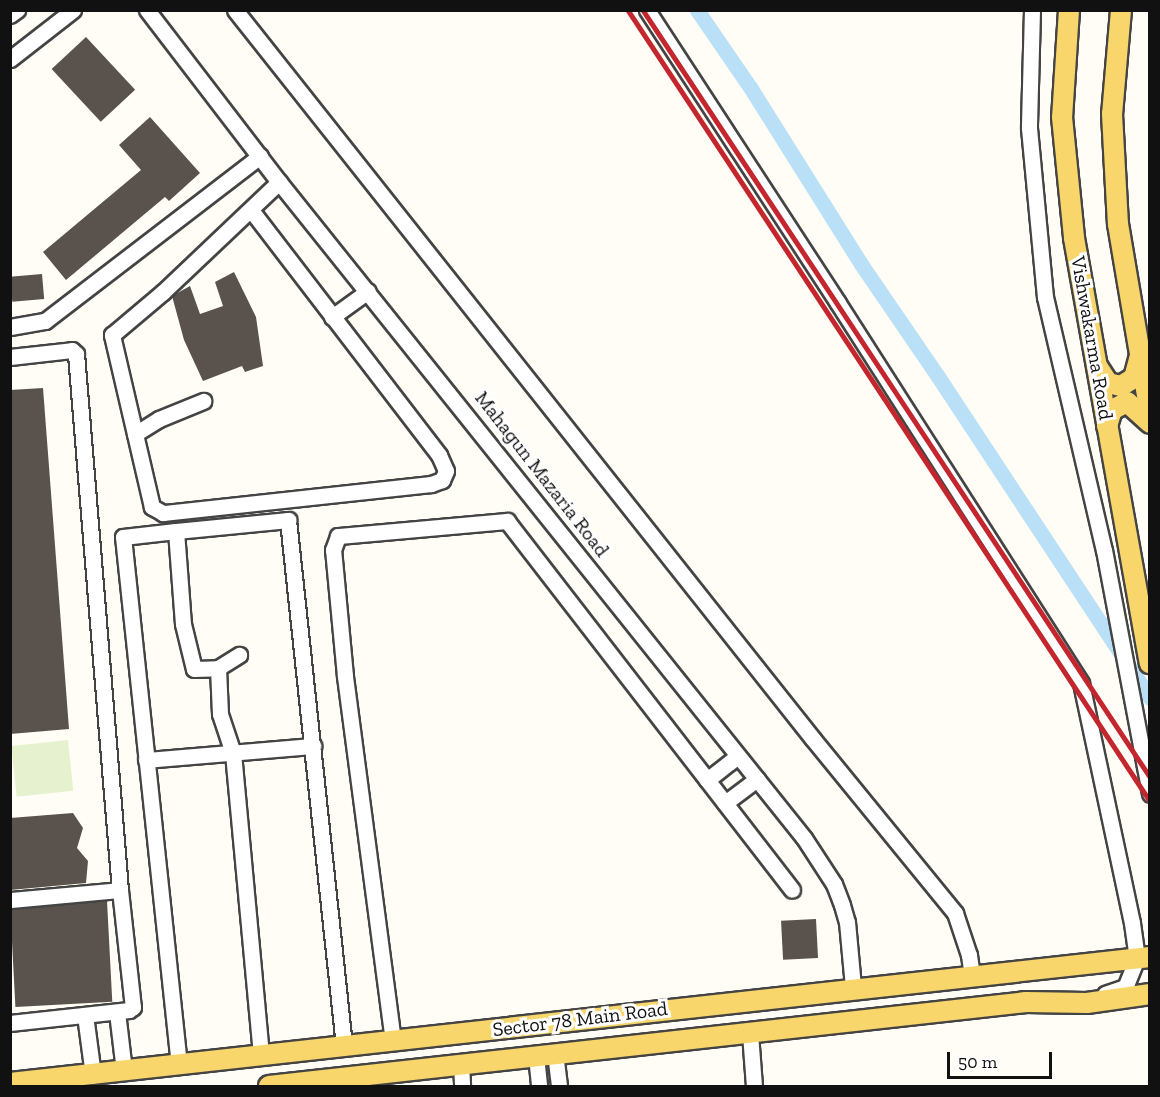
<!DOCTYPE html>
<style>
body{margin:0}
#map{position:relative;width:1160px;height:1097px;overflow:hidden;background:#fffdf5;font-family:"Zilla Slab",serif}
div>[style]{position:absolute}
.pitch>*{inset:0;background:#e6f2cf;transform-origin:0 0}
.canal>*{height:15px;margin:-7.5px;padding:0 7.5px;transform-origin:7.5px;border-radius:7.5px;background:#b9e0f7}
.building>*{inset:0;background:#5a524d;transform-origin:0 0}
.roads{filter:drop-shadow(2px 0 #444) drop-shadow(-2px 0 #444) drop-shadow(0 2px #444) drop-shadow(0 -2px #444)}
.minor>*{height:15px;margin:-7.5px;padding:0 7.5px;transform-origin:7.5px;border-radius:7.5px;background:#fff}
.major>*{height:20px;margin:-10px;padding:0 10px;transform-origin:10px;border-radius:10px;background:#f9d66b}
.rail>*{height:4.5px;margin:-2.25px;padding:0 2.25px;transform-origin:2.25px;border-radius:2.25px;background:#c4262e}
span{translate:-50% -50%;white-space:nowrap;text-align:center;line-height:1.15;-webkit-text-stroke:6px #fff;paint-order:stroke}
.street-label{font-size:20px;color:#111}
.frame{position:absolute;inset:0;border:12px solid #111;pointer-events:none}
.scale{position:absolute;left:947px;top:1052px;width:105px;height:27px;box-sizing:border-box;border:3px solid #111;border-top:0;padding-left:8px;font-size:18px;line-height:21px;white-space:nowrap;color:#111;-webkit-text-stroke:4px #fff;paint-order:stroke}
</style>
<div id="map">
<div class="pitch">
<i style="left:68px;top:740px;width:51px;height:57px;rotate:84deg"></i>
</div>
<div class="canal">
<i style="left:697px;top:10px;width:93px;rotate:55.5deg"></i>
<i style="left:750px;top:87px;width:209px;rotate:57.9deg"></i>
<i style="left:861px;top:264px;width:135px;rotate:55.6deg"></i>
<i style="left:937px;top:375px;width:387px;rotate:56.6deg"></i>
</div>
<div class="building">
<i style="left:86px;top:37px;width:72px;height:47px;rotate:47deg"></i>
<i style="clip-path:polygon(150px 117px,200px 173px,169px 201px,165px 197px,66px 280px,43px 252px,141px 170px,119px 145px)"></i>
<i style="clip-path:polygon(234px 272px,256px 317px,263px 366px,245px 372px,242px 366px,203px 381px,184px 340px,172px 296px,190px 286px,200px 314px,223px 306px,215px 282px)"></i>
<i style="left:42px;top:274px;width:25px;height:32px;rotate:85deg"></i>
<i style="clip-path:polygon(43px 388px,69px 729px,10px 734px,10px 390px)"></i>
<i style="clip-path:polygon(73px 813px,83px 828px,77px 848px,88px 861px,86px 883px,10px 890px,10px 818px)"></i>
<i style="left:107px;top:901px;width:101px;height:97px;rotate:87deg"></i>
<i style="left:816px;top:919px;width:39px;height:35px;rotate:87deg"></i>
</div>
<div class="roads">
<div class="minor">
<i style="left:147px;top:10px;width:217px;rotate:52.5deg"></i>
<i style="left:279px;top:182px;width:840px;rotate:51.33deg"></i>
<i style="left:804px;top:838px;width:55px;rotate:56.9deg"></i>
<i style="left:834px;top:884px;width:22px;rotate:69deg"></i>
<i style="left:842px;top:905px;width:18px;rotate:74deg"></i>
<i style="left:847px;top:922px;width:65px;rotate:84.7deg"></i>
<i style="left:235px;top:10px;width:930px;rotate:51.59deg"></i>
<i style="left:813px;top:739px;width:225px;rotate:50.8deg"></i>
<i style="left:955px;top:913px;width:44px;rotate:71.6deg"></i>
<i style="left:969px;top:955px;width:21px;rotate:82deg"></i>
<i style="left:647px;top:10px;width:350px;rotate:56.9deg"></i>
<i style="left:838px;top:303px;width:451px;rotate:57.4deg"></i>
<i style="left:1081px;top:683px;width:245px;rotate:78deg"></i>
<i style="left:1132px;top:923px;width:35px;rotate:82deg"></i>
<i style="left:1137px;top:958px;width:31px;rotate:112deg"></i>
<i style="left:1125px;top:987px;width:21px;rotate:161deg"></i>
<i style="left:1032px;top:10px;width:118px;rotate:91.5deg"></i>
<i style="left:1029px;top:128px;width:170px;rotate:84.6deg"></i>
<i style="left:1045px;top:297px;width:260px;rotate:76.9deg"></i>
<i style="left:1104px;top:550px;width:248px;rotate:79.3deg"></i>
<i style="left:10px;top:15px;width:9px;rotate:-36deg"></i>
<i style="left:10px;top:59px;width:80px;rotate:-37.9deg"></i>
<i style="left:251px;top:210px;width:309px;rotate:52.5deg"></i>
<i style="left:439px;top:455px;width:17px;rotate:66deg"></i>
<i style="left:446px;top:471px;width:10px;rotate:114deg"></i>
<i style="left:442px;top:480px;width:12px;rotate:160deg"></i>
<i style="left:431px;top:484px;width:270px;rotate:173.8deg"></i>
<i style="left:163px;top:513px;width:13px;rotate:-151deg"></i>
<i style="left:152px;top:507px;width:177px;rotate:-103.1deg"></i>
<i style="left:112px;top:335px;width:67px;rotate:-40.1deg"></i>
<i style="left:163px;top:292px;width:160px;rotate:-43.5deg"></i>
<i style="left:332px;top:317px;width:44px;rotate:-35.8deg"></i>
<i style="left:10px;top:327px;width:36px;rotate:-10deg"></i>
<i style="left:45px;top:321px;width:271px;rotate:-37.5deg"></i>
<i style="left:10px;top:357px;width:62px;rotate:-6.4deg"></i>
<i style="left:72px;top:350px;width:6px;rotate:45deg"></i>
<i style="left:76px;top:354px;width:538px;rotate:85.31deg"></i>
<i style="left:120px;top:890px;width:118px;rotate:83.7deg"></i>
<i style="left:133px;top:1007px;width:5px;rotate:143deg"></i>
<i style="left:129px;top:1010px;width:120px;rotate:173.8deg"></i>
<i style="left:135px;top:434px;width:28px;rotate:-32deg"></i>
<i style="left:159px;top:419px;width:48px;rotate:-22.2deg"></i>
<i style="left:176px;top:531px;width:93px;rotate:85.7deg"></i>
<i style="left:183px;top:624px;width:46px;rotate:76.3deg"></i>
<i style="left:194px;top:669px;width:24px;rotate:-2deg"></i>
<i style="left:218px;top:668px;width:46px;rotate:87.5deg"></i>
<i style="left:220px;top:714px;width:41px;rotate:71.6deg"></i>
<i style="left:233px;top:753px;width:304px;rotate:84.7deg"></i>
<i style="left:218px;top:668px;width:25px;rotate:-32deg"></i>
<i style="left:146px;top:760px;width:168px;rotate:-4.8deg"></i>
<i style="left:707px;top:780px;width:39px;rotate:-38deg"></i>
<i style="left:725px;top:803px;width:40px;rotate:-37deg"></i>
<i style="left:10px;top:900px;width:110px;rotate:-5.2deg"></i>
<i style="left:117px;top:1012px;width:59px;rotate:83.2deg"></i>
<i style="left:85px;top:1015px;width:61px;rotate:82.4deg"></i>
<i style="left:750px;top:1033px;width:53px;rotate:85.7deg"></i>
<i style="left:393px;top:1041px;width:368px;rotate:-97.5deg"></i>
<i style="left:345px;top:676px;width:127px;rotate:-95.4deg"></i>
<i style="left:333px;top:550px;width:15px;rotate:-70deg"></i>
<i style="left:338px;top:536px;width:170px;rotate:-5.1deg"></i>
<i style="left:507px;top:521px;width:466px;rotate:52.3deg"></i>
<i style="left:555px;top:1053px;width:33px;rotate:83deg"></i>
<i style="left:536px;top:1056px;width:30px;rotate:84deg"></i>
<i style="left:461px;top:1064px;width:22px;rotate:87deg"></i>
<i style="left:179px;top:1065px;width:531px;rotate:-96.05deg"></i>
<i style="left:123px;top:537px;width:53px;rotate:-6.5deg"></i>
<i style="left:176px;top:531px;width:113px;rotate:-5.6deg"></i>
<i style="left:288px;top:520px;width:529px;rotate:83.92deg"></i>
</div>
<div class="major">
<i style="left:1069px;top:10px;width:107px;rotate:93.7deg"></i>
<i style="left:1062px;top:117px;width:122px;rotate:84.3deg"></i>
<i style="left:1074px;top:238px;width:432px;rotate:79.9deg"></i>
<i style="left:1121px;top:10px;width:104px;rotate:94.9deg"></i>
<i style="left:1112px;top:114px;width:110px;rotate:86.9deg"></i>
<i style="left:1118px;top:224px;width:192px;rotate:80.4deg"></i>
<i style="left:1097px;top:366px;width:20px;rotate:57deg"></i>
<i style="left:1108px;top:383px;width:13px;rotate:13deg"></i>
<i style="left:1121px;top:386px;width:15px;rotate:-32deg"></i>
<i style="left:1134px;top:378px;width:20px;rotate:-75deg"></i>
<i style="left:1107px;top:426px;width:17px;rotate:-73deg"></i>
<i style="left:1112px;top:410px;width:17px;rotate:-28deg"></i>
<i style="left:1127px;top:402px;width:31px;rotate:42deg"></i>
<i style="left:10px;top:1083px;width:1147px;rotate:-6.31deg"></i>
<i style="left:269px;top:1086px;width:762px;rotate:-6.33deg"></i>
<i style="left:1026px;top:1002px;width:61px;rotate:0.9deg"></i>
<i style="left:1087px;top:1003px;width:64px;rotate:-8.1deg"></i>
</div>
</div>
<div class="rail">
<i style="left:628px;top:10px;width:948px;rotate:56.58deg"></i>
<i style="left:643px;top:10px;width:919px;rotate:56.53deg"></i>
</div>
<div class="street-label">
<span style="left:1092px;top:338px;rotate:80deg">Vishwakarma Road</span>
<span style="left:542px;top:474px;rotate:52deg">Mahagun Mazaria Road</span>
<span style="left:580px;top:1019px;rotate:-7deg">Sector 78 Main Road</span>
</div>
<div class="frame"></div>
<div class="scale">50 m</div>
</div>
